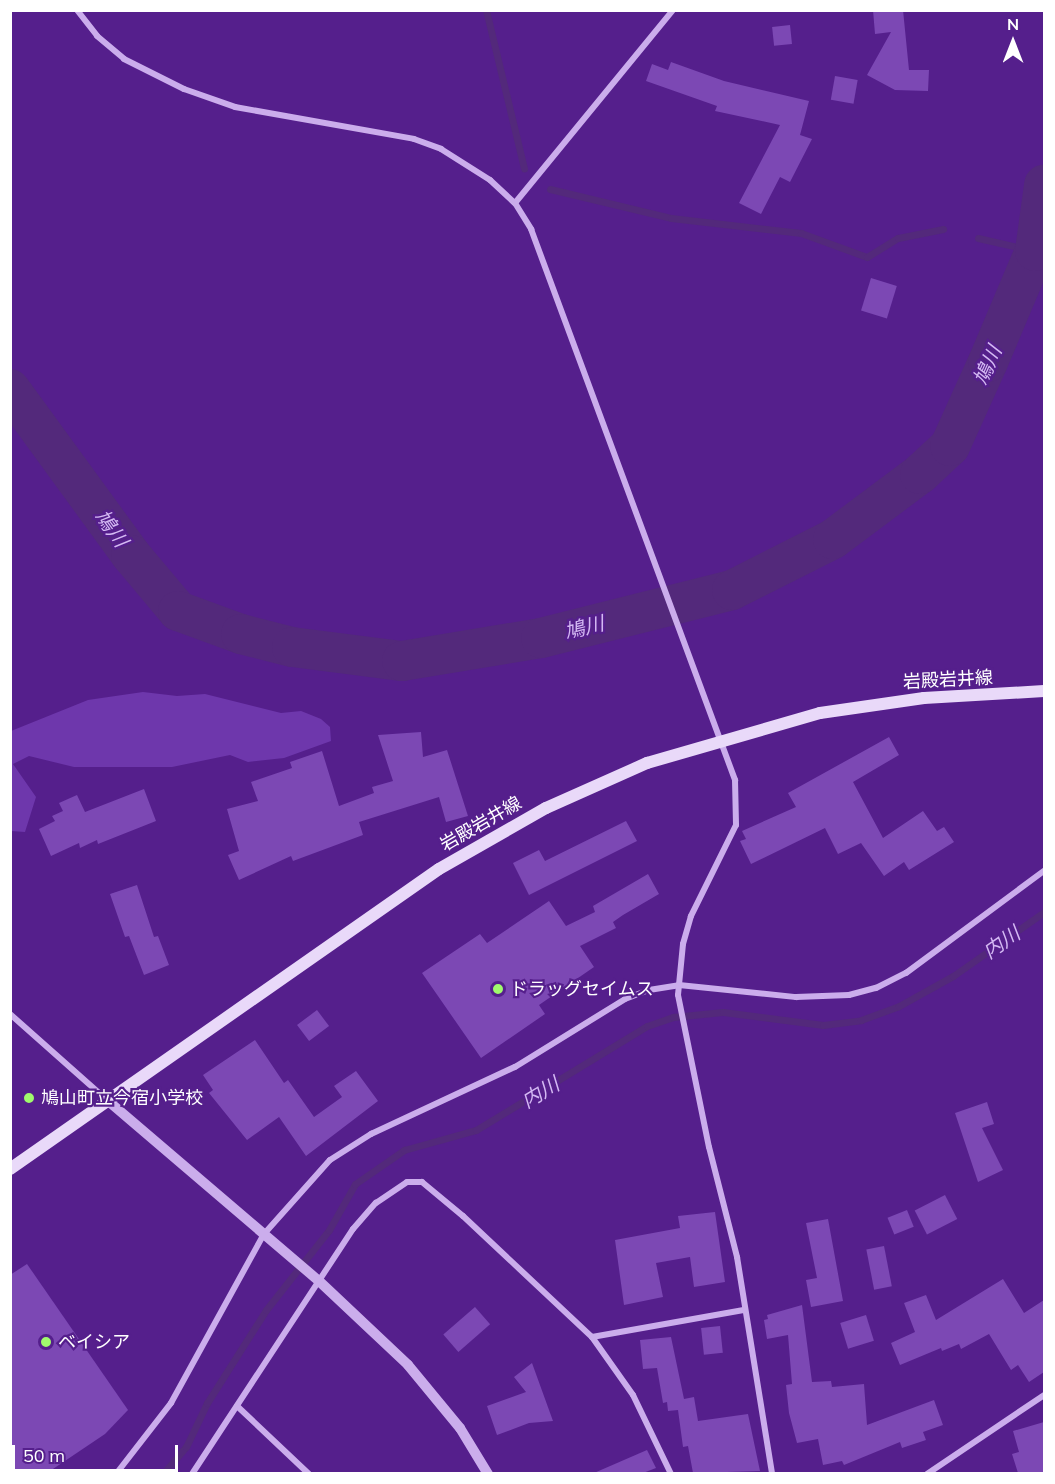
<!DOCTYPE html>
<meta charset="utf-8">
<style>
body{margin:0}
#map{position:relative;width:1055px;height:1484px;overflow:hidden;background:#551f8c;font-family:Mulish,"Noto Sans JP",sans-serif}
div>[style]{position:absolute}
.green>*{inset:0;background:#6e37ac}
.stream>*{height:7px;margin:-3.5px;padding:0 3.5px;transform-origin:3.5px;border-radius:3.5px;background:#53297b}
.river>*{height:40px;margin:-20px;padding:0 20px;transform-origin:20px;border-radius:20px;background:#53297b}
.building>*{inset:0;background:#7c48b4;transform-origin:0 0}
.minor>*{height:6px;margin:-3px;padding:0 3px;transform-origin:3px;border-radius:3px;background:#cbadec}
.tertiary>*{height:10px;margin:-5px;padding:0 5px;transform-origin:5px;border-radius:5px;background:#cbadec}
.secondary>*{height:12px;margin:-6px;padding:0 6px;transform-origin:6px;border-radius:6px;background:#e9d9f9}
.dots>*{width:16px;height:16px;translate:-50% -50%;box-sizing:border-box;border:3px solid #551f8c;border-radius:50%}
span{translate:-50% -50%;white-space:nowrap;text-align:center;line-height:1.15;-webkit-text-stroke:4.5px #551f8c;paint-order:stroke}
.street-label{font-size:18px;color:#fff}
.poi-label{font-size:18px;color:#fff}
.left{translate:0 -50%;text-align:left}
.water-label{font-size:20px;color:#d4b9f3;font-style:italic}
.frame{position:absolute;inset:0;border:12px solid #fff;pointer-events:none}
.north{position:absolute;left:983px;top:12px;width:60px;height:60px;-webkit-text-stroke:4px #551f8c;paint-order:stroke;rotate:0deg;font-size:16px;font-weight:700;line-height:24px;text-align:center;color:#fff}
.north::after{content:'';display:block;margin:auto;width:21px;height:27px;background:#fff;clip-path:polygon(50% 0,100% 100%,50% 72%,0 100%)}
.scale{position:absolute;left:12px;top:1445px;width:166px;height:27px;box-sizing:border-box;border:3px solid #fff;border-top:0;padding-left:8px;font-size:18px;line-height:21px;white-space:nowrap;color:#fff;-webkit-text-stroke:4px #551f8c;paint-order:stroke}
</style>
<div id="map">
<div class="green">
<i style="clip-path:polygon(143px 692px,177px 696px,205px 694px,281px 713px,301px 711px,321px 719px,330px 727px,331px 741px,284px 758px,248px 762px,230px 755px,172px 767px,74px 767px,29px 756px,13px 764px,36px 797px,25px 832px,11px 831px,11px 731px,88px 700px)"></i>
</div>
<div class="stream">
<i style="left:486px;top:10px;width:163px;rotate:76.5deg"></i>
<i style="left:550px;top:189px;width:124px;rotate:13.5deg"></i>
<i style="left:671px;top:218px;width:131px;rotate:6.6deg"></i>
<i style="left:801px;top:233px;width:70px;rotate:20deg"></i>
<i style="left:867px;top:257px;width:36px;rotate:-32deg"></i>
<i style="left:898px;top:238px;width:46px;rotate:-11.3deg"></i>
<i style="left:978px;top:238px;width:58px;rotate:12.8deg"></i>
<i style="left:163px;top:1474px;width:35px;rotate:-50deg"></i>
<i style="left:186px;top:1447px;width:49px;rotate:-64.5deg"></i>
<i style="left:207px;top:1403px;width:110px;rotate:-57.6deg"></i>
<i style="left:266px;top:1310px;width:102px;rotate:-51.8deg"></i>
<i style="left:329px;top:1230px;width:53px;rotate:-60.5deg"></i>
<i style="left:355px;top:1184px;width:60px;rotate:-34.8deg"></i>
<i style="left:404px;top:1150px;width:75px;rotate:-15.5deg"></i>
<i style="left:476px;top:1130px;width:200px;rotate:-31.3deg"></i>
<i style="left:647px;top:1026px;width:28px;rotate:-19deg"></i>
<i style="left:673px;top:1017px;width:50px;rotate:-5.7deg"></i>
<i style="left:723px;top:1012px;width:101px;rotate:7.4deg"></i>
<i style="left:823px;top:1025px;width:38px;rotate:-7deg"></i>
<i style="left:861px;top:1020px;width:40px;rotate:-20.2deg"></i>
<i style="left:899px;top:1006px;width:62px;rotate:-29.1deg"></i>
<i style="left:953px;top:976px;width:111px;rotate:-35.1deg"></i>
</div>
<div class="river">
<i style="left:10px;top:389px;width:205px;rotate:53.9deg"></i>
<i style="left:131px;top:555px;width:73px;rotate:50deg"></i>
<i style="left:178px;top:611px;width:67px;rotate:20.1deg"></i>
<i style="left:241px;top:634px;width:53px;rotate:14.3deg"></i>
<i style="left:292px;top:647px;width:111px;rotate:7.3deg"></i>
<i style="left:402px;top:661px;width:141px;rotate:-9.4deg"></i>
<i style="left:541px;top:638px;width:197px;rotate:-14.1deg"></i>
<i style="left:732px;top:590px;width:113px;rotate:-26.8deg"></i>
<i style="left:833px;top:539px;width:109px;rotate:-36.8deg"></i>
<i style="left:920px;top:474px;width:41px;rotate:-43deg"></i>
<i style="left:950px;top:446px;width:92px;rotate:-65.7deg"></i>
<i style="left:988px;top:362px;width:121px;rotate:-67.1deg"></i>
<i style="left:1035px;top:251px;width:67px;rotate:-82.2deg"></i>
</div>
<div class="building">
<i style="clip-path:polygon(873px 10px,903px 10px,909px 70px,929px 70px,928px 91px,895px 90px,867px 75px,891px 32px,875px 34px)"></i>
<i style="left:790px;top:25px;width:19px;height:18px;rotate:84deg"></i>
<i style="clip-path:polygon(671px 62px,724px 81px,809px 101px,800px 135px,812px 139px,790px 182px,780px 177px,761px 214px,739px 203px,780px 125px,715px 111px,717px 106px,646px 81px,652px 64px,668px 70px)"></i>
<i style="left:835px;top:76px;width:23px;height:24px;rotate:10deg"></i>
<i style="left:871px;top:278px;width:27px;height:34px;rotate:17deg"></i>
<i style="clip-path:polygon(421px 732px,423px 757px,447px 750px,468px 816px,446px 822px,439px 797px,359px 822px,363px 835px,293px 861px,291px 856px,239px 880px,228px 855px,239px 851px,227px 809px,258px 801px,251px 782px,292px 768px,290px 762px,322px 751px,339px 806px,374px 793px,372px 787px,393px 781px,378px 735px)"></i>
<i style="clip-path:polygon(889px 737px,899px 755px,853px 782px,883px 838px,923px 811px,937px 831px,944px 827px,954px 842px,909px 870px,904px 862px,884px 876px,861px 843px,838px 854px,825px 828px,751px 864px,740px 841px,746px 839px,742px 831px,796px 807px,788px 793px)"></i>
<i style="clip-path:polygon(144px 789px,156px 821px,98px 844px,97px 840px,80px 848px,79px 843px,51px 856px,39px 829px,55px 821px,52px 816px,63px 811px,59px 803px,77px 795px,85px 812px)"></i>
<i style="clip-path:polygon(626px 821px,637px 841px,529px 895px,513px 863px,539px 850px,545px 861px)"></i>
<i style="clip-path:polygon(648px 874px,659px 894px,623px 915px,613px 922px,616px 928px,580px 946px,594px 967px,539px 1005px,545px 1014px,481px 1058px,422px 973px,480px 934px,487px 943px,549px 901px,566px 926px,595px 912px,593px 906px)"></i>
<i style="clip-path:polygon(137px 885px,154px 937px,158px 936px,169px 965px,144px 975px,129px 936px,125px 937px,110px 894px)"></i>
<i style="left:317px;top:1010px;width:20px;height:25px;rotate:53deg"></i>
<i style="clip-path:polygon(255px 1040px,284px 1083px,288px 1080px,314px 1117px,342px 1097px,334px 1086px,356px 1071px,378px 1101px,306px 1156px,279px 1117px,247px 1140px,209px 1093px,213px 1090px,203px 1075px)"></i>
<i style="clip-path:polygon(987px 1102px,994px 1124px,982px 1128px,1003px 1170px,978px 1182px,955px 1113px)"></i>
<i style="left:945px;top:1195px;width:27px;height:34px;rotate:63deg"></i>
<i style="left:907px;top:1210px;width:18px;height:21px;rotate:68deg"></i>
<i style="clip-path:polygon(715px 1212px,725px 1282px,694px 1287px,690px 1257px,656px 1263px,663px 1297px,624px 1305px,615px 1240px,680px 1228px,678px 1216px)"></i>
<i style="clip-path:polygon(828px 1219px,843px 1301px,811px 1307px,806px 1280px,817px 1278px,806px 1223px)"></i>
<i style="left:884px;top:1246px;width:41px;height:18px;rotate:79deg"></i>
<i style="clip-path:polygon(27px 1264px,128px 1410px,105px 1434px,47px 1473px,10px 1473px,10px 1275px)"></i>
<i style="clip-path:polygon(1003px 1279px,1024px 1313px,1044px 1300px,1044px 1372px,1029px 1382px,1018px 1365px,1011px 1370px,989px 1334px,961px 1349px,959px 1344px,942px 1351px,941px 1348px,900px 1365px,891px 1343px,915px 1332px,904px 1303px,926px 1295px,936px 1320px)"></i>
<i style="clip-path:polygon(802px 1305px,812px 1382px,831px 1381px,832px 1387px,864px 1384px,867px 1425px,934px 1400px,943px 1425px,923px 1432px,926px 1440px,902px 1448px,900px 1442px,844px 1465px,842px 1461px,823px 1465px,818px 1439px,797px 1443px,789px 1413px,786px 1385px,792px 1384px,788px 1335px,767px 1339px,764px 1320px,768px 1319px,767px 1315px)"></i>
<i style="left:475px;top:1307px;width:23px;height:42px;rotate:49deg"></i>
<i style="left:866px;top:1315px;width:27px;height:27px;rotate:73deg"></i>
<i style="left:720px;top:1326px;width:27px;height:19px;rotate:84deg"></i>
<i style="clip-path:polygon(671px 1337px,684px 1399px,694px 1397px,698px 1421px,748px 1414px,760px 1471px,693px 1473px,688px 1446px,683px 1447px,678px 1410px,668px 1411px,667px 1402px,663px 1403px,657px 1368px,643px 1369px,640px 1340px)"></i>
<i style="clip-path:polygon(532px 1363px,553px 1421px,529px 1423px,497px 1435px,487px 1406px,526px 1392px,514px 1377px)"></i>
<i style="clip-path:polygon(1044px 1422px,1044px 1473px,1018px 1473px,1012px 1454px,1019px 1452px,1013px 1431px)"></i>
<i style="clip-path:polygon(647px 1450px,656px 1468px,643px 1473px,594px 1473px)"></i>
</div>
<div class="minor">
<i style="left:77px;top:10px;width:33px;rotate:52deg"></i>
<i style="left:97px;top:36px;width:35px;rotate:40deg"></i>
<i style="left:124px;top:59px;width:67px;rotate:26.6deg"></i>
<i style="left:184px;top:89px;width:54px;rotate:19.4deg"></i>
<i style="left:235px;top:107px;width:182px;rotate:10.1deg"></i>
<i style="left:414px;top:139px;width:29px;rotate:20deg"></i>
<i style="left:441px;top:149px;width:58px;rotate:32.3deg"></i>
<i style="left:490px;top:180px;width:34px;rotate:43deg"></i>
<i style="left:515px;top:203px;width:31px;rotate:58deg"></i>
<i style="left:531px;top:229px;width:588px;rotate:69.68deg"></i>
<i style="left:735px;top:780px;width:45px;rotate:88.7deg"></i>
<i style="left:736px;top:825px;width:102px;rotate:116.3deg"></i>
<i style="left:691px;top:916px;width:29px;rotate:106deg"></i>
<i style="left:683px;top:944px;width:51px;rotate:95.6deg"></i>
<i style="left:678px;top:995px;width:155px;rotate:78.5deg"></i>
<i style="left:709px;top:1147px;width:114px;rotate:75.7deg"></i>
<i style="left:737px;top:1257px;width:220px;rotate:80.8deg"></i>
<i style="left:515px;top:203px;width:249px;rotate:-50.7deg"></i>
<i style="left:10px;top:1014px;width:130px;rotate:41.6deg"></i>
<i style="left:592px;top:1337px;width:154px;rotate:-10.1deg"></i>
<i style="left:237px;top:1406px;width:99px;rotate:43.4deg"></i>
<i style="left:116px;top:1474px;width:90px;rotate:-52.2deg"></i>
<i style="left:171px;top:1403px;width:193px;rotate:-61.2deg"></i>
<i style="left:264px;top:1234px;width:99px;rotate:-48.3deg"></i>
<i style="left:330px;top:1160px;width:49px;rotate:-32.4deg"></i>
<i style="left:371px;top:1134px;width:159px;rotate:-25deg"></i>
<i style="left:515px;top:1067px;width:129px;rotate:-31.7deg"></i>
<i style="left:625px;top:999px;width:26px;rotate:-21deg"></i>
<i style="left:649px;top:990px;width:30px;rotate:-9deg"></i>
<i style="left:679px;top:985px;width:118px;rotate:5.9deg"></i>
<i style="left:796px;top:997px;width:53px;rotate:-2.2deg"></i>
<i style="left:849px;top:995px;width:28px;rotate:-15deg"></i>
<i style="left:876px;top:988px;width:34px;rotate:-27deg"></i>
<i style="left:906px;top:973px;width:172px;rotate:-36.5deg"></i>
<i style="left:192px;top:1474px;width:293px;rotate:-56.7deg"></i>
<i style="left:353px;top:1229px;width:35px;rotate:-49deg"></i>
<i style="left:376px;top:1203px;width:37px;rotate:-34deg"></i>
<i style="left:407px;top:1182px;width:15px"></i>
<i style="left:422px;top:1182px;width:53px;rotate:39.7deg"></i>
<i style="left:463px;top:1216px;width:177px;rotate:43.2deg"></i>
<i style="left:592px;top:1337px;width:71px;rotate:54.7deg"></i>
<i style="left:633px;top:1395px;width:88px;rotate:64.3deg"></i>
<i style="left:927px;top:1474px;width:141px;rotate:-34deg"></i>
</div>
<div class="tertiary">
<i style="left:107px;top:1100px;width:279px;rotate:40.5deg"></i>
<i style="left:319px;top:1281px;width:122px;rotate:43.3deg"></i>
<i style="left:408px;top:1365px;width:82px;rotate:50.5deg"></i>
<i style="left:460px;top:1428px;width:54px;rotate:58.7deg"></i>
</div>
<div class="secondary">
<i style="left:10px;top:1169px;width:523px;rotate:-34.97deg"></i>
<i style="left:439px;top:869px;width:123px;rotate:-29.7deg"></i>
<i style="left:546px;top:808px;width:111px;rotate:-24deg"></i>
<i style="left:647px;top:763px;width:180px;rotate:-16.1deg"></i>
<i style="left:820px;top:713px;width:105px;rotate:-8.2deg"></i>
<i style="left:924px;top:698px;width:120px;rotate:-3.3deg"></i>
</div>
<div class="dots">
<i style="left:498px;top:989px;background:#a0fa6d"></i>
<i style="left:29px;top:1098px;background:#a0fa6d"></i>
<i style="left:46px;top:1342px;background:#a0fa6d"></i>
</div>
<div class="street-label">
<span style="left:948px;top:680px;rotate:-3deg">岩殿岩井線</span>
<span style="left:481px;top:824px;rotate:-30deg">岩殿岩井線</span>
</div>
<div class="poi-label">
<span class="left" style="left:510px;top:989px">ドラッグセイムス</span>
<span class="left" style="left:41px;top:1098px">鳩山町立今宿小学校</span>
<span class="left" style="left:58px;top:1342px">ベイシア</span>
</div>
<div class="water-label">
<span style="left:987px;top:365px;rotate:-66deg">鳩川</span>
<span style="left:112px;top:528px;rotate:54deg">鳩川</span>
<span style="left:584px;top:627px;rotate:-14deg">鳩川</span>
<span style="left:1001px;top:942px;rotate:-35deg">内川</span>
<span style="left:540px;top:1092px;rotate:-31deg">内川</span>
</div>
<div class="frame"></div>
<div class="north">N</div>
<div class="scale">50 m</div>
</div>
